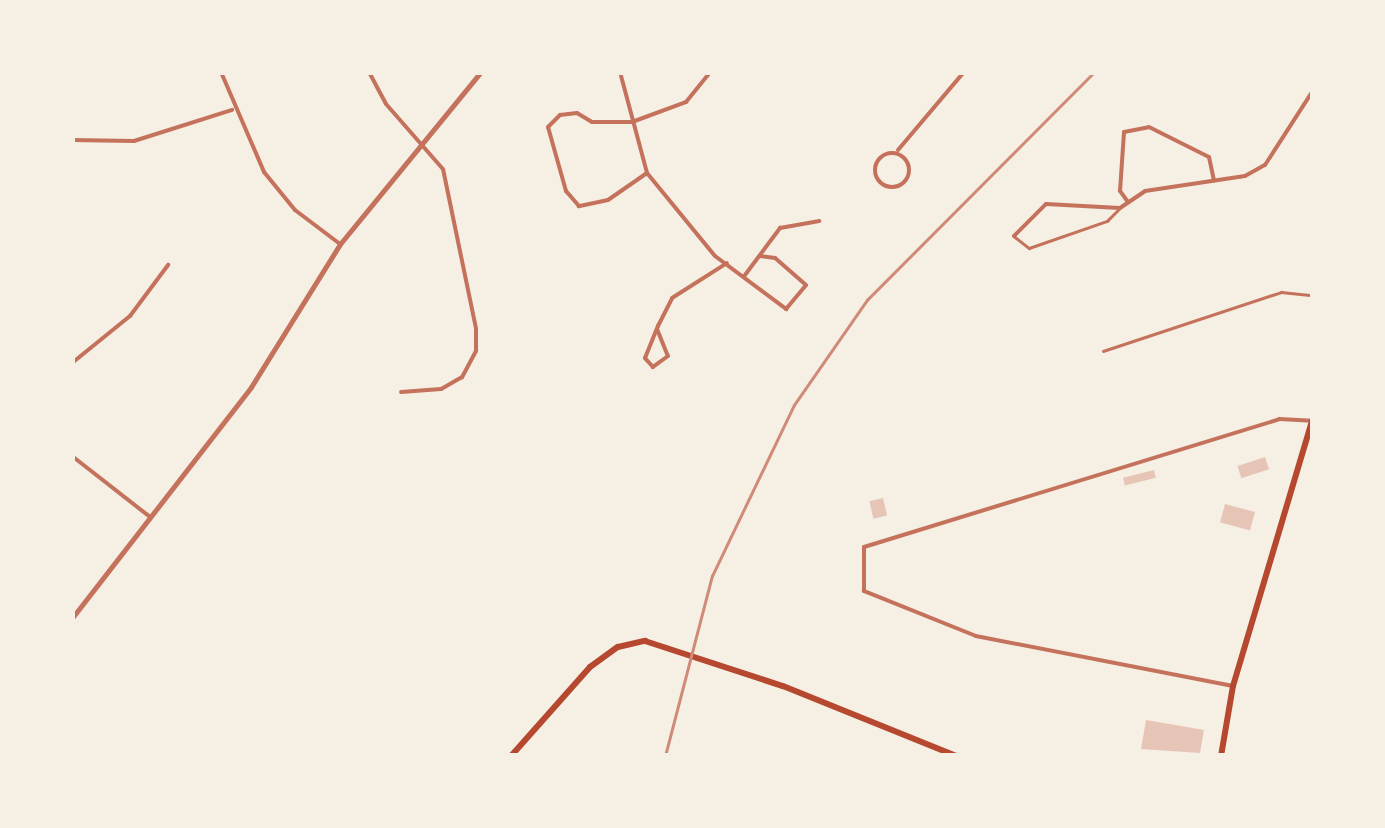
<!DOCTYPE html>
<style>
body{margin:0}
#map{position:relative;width:1385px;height:828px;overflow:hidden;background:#f6efe4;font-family:Overpass,sans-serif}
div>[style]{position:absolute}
.building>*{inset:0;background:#e6c5b7;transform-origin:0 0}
.service>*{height:2.5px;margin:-1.25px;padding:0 1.25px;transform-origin:1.25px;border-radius:1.25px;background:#c5725c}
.minor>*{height:4px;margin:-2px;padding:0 2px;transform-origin:2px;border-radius:2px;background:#c5725c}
.minor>.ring{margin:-2px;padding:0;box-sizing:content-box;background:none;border:4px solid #c5725c;border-radius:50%}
.tertiary>*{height:5px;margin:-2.5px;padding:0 2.5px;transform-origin:2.5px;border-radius:2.5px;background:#c5725c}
.secondary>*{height:6px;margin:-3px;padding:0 3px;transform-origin:3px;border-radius:3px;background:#b5482f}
.primary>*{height:6px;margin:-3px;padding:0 3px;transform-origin:3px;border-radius:3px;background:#b5482f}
.rail>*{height:2.5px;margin:-1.25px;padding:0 1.25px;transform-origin:1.25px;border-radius:1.25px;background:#cf8b77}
span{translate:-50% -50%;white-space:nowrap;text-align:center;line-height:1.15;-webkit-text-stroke:8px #f6efe4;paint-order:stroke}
.frame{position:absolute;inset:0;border:75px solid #f6efe4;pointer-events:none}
</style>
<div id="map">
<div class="building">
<i style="left:1265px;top:457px;width:13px;height:29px;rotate:72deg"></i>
<i style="left:1154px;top:470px;width:8px;height:32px;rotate:76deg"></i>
<i style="left:883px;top:498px;width:18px;height:14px;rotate:77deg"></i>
<i style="left:1225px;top:504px;width:31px;height:19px;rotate:15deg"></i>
<i style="clip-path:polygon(1146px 720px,1204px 730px,1200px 753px,1141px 749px)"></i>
</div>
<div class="service">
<i style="left:1015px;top:237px;width:18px;rotate:38deg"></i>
<i style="left:1029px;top:248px;width:83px;rotate:-19.1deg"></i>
<i style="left:1107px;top:221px;width:17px;rotate:-45deg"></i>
<i style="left:1103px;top:351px;width:188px;rotate:-18.3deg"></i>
<i style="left:1281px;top:292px;width:31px;rotate:6deg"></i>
</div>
<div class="minor">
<i style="left:221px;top:72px;width:109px;rotate:66.7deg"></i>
<i style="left:264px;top:172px;width:49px;rotate:50.8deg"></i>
<i style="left:295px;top:210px;width:56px;rotate:37.1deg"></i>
<i style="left:369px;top:72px;width:36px;rotate:62deg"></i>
<i style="left:386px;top:104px;width:86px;rotate:48.8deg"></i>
<i style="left:443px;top:169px;width:163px;rotate:78.3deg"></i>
<i style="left:476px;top:329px;width:22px;rotate:90deg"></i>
<i style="left:476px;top:351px;width:30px;rotate:118deg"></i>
<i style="left:462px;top:377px;width:24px;rotate:150deg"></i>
<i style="left:441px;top:389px;width:40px;rotate:175.7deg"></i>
<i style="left:620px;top:72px;width:105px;rotate:75deg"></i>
<i style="left:647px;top:173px;width:107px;rotate:50.7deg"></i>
<i style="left:715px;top:256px;width:89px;rotate:36.7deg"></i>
<i style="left:786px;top:309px;width:31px;rotate:-50deg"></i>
<i style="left:806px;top:285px;width:41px;rotate:-138.9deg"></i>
<i style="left:775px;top:258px;width:15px;rotate:-172deg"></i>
<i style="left:72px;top:140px;width:62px;rotate:0.9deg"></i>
<i style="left:134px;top:141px;width:103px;rotate:-17.6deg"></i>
<i style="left:898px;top:150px;width:102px;rotate:-49.8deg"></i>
<i class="ring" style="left:875px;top:153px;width:30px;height:30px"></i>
<i style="left:647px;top:173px;width:47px;rotate:145.3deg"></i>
<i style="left:608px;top:200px;width:30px;rotate:168deg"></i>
<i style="left:579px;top:206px;width:20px;rotate:-131deg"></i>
<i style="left:566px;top:191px;width:66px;rotate:-105.7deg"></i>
<i style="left:548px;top:127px;width:17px;rotate:-45deg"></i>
<i style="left:560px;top:115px;width:17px;rotate:-7deg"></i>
<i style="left:577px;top:113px;width:17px;rotate:31deg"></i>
<i style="left:592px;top:122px;width:40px"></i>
<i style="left:632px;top:122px;width:58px;rotate:-20.3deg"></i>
<i style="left:686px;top:102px;width:38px;rotate:-51deg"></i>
<i style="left:1128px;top:202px;width:14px;rotate:-126deg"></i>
<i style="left:1120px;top:191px;width:59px;rotate:-86.1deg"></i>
<i style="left:1124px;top:132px;width:25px;rotate:-11deg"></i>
<i style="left:1149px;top:127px;width:67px;rotate:26.6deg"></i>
<i style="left:1209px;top:157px;width:24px;rotate:78deg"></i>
<i style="left:1014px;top:236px;width:45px;rotate:-45deg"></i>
<i style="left:1046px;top:204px;width:74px;rotate:3.1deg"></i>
<i style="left:1120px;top:208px;width:30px;rotate:-34deg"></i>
<i style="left:1145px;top:191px;width:101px;rotate:-8.5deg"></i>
<i style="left:1245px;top:176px;width:23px;rotate:-29deg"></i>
<i style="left:1265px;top:165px;width:87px;rotate:-57.2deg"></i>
<i style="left:745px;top:275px;width:59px;rotate:-53.3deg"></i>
<i style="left:780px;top:228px;width:40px;rotate:-10deg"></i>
<i style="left:657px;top:329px;width:29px;rotate:68deg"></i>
<i style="left:668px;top:356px;width:19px;rotate:144deg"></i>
<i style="left:653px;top:367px;width:12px;rotate:-132deg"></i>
<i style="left:645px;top:358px;width:35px;rotate:-68deg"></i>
<i style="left:658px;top:326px;width:31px;rotate:-63deg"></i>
<i style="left:672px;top:298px;width:65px;rotate:-32.5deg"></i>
<i style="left:72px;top:363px;width:75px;rotate:-39deg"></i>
<i style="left:130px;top:316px;width:64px;rotate:-53.3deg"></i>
<i style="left:72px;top:456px;width:99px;rotate:38deg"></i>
<i style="left:1233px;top:686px;width:262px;rotate:-169deg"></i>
<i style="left:976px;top:636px;width:121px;rotate:-158.1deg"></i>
<i style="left:864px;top:591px;width:44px;rotate:-90deg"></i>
<i style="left:864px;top:547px;width:434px;rotate:-17.1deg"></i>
<i style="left:1279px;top:419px;width:33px;rotate:3deg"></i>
</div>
<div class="tertiary">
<i style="left:72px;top:618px;width:292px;rotate:-52.2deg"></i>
<i style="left:251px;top:387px;width:168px;rotate:-58.1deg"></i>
<i style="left:340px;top:244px;width:222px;rotate:-50.7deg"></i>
</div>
<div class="secondary">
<i style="left:511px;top:756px;width:119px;rotate:-48.4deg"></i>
<i style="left:590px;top:667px;width:34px;rotate:-36deg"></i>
<i style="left:618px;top:647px;width:28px;rotate:-13deg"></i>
<i style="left:645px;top:641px;width:145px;rotate:18.1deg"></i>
<i style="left:783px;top:686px;width:187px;rotate:22deg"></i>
</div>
<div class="primary">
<i style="left:1221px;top:756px;width:71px;rotate:-80.3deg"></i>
<i style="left:1233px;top:686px;width:277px;rotate:-73.4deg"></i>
</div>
<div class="rail">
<i style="left:665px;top:756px;width:186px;rotate:-75.4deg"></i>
<i style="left:712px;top:576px;width:190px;rotate:-64.4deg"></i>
<i style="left:794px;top:405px;width:128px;rotate:-55.2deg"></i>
<i style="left:867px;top:300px;width:322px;rotate:-45.1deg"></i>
</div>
<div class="frame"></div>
</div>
